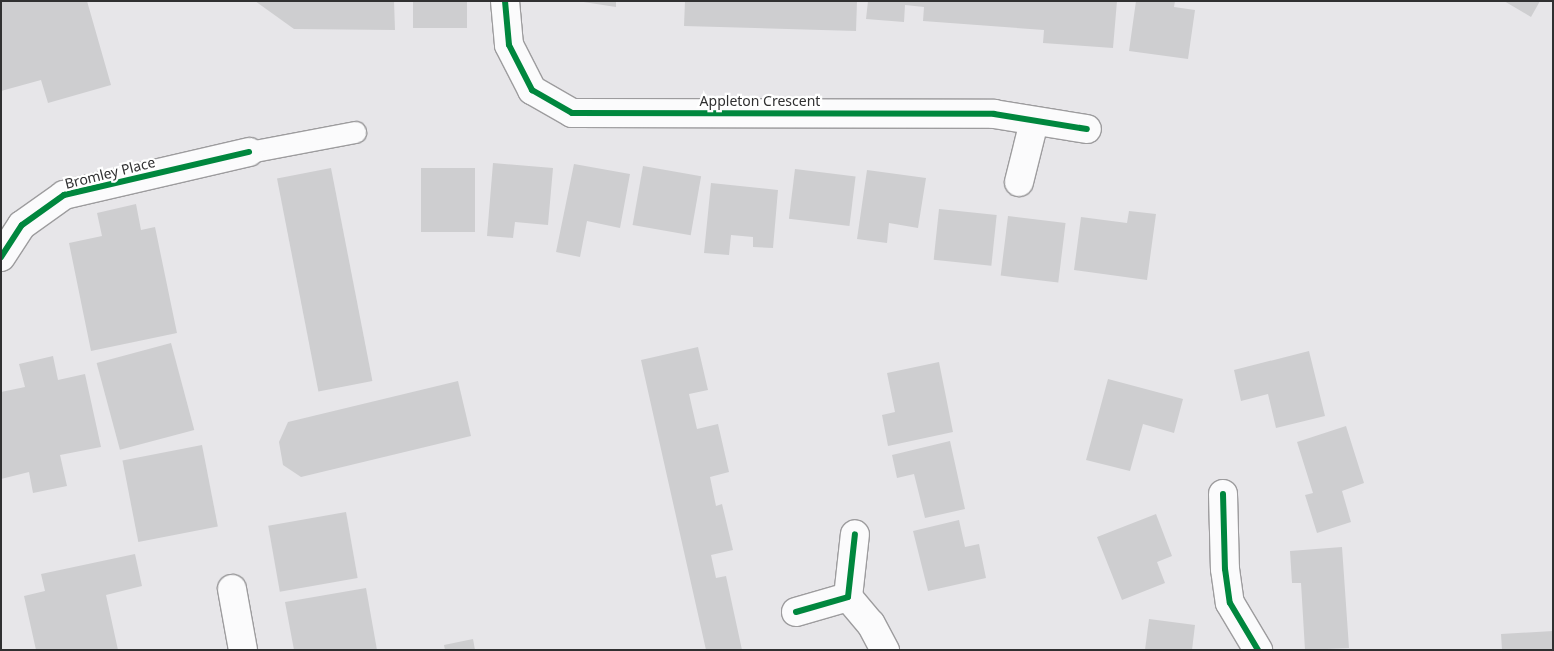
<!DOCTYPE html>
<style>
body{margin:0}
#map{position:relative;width:1554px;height:651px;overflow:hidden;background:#e7e6e9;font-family:"Noto Sans",sans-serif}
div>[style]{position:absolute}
.building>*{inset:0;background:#ceced0;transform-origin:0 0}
.roads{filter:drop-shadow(1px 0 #9d9c9e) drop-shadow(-1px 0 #9d9c9e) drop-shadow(0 1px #9d9c9e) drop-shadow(0 -1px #9d9c9e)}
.service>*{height:21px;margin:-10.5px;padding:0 10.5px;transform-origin:10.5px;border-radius:10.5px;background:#fbfbfc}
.minor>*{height:28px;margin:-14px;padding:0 14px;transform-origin:14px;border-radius:14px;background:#fbfbfc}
.cycleway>*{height:6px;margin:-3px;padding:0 3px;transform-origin:3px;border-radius:3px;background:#00873e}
span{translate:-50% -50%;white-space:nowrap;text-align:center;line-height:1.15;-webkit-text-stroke:4.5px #fff;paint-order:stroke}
.street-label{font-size:14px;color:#303031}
.frame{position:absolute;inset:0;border:2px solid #303031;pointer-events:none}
</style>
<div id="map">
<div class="building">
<i style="clip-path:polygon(87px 1px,111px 85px,48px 103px,41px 80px,1px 91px,1px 2px)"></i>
<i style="clip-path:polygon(255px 1px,394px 1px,395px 30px,294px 29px)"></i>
<i style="left:413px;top:1px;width:54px;height:27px"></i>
<i style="clip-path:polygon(577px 1px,616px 1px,616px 7px)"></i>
<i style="clip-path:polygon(685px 1px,857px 1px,856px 31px,684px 26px)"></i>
<i style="clip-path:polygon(868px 1px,1117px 1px,1113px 48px,1043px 43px,1044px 30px,923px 21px,924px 7px,905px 5px,904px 22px,866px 19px)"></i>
<i style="clip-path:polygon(1136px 1px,1175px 1px,1174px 7px,1195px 10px,1188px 59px,1129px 51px)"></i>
<i style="clip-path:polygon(1504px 1px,1540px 1px,1531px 17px)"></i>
<i style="clip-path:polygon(493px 163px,553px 168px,548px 225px,515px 222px,513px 238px,487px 236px)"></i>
<i style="clip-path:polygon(574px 164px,630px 174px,620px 228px,587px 221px,580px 257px,556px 252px)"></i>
<i style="left:643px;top:166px;width:59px;height:60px;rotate:10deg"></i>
<i style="left:331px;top:168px;width:217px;height:55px;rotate:79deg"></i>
<i style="left:421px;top:168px;width:54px;height:64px"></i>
<i style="left:795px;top:169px;width:61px;height:50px;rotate:7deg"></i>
<i style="clip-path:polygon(867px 170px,926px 178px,918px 228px,889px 223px,887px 243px,857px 239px)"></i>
<i style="clip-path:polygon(711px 183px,778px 190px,773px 248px,753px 247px,753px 237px,731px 235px,729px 255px,704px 253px)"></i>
<i style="clip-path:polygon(136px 204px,141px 230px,155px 227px,177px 333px,91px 351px,69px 243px,102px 236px,97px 213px)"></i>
<i style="left:939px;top:209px;width:58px;height:51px;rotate:6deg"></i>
<i style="clip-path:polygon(1129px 211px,1156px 214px,1147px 280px,1074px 270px,1081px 217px,1127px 223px)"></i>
<i style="left:1008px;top:216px;width:58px;height:60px;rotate:7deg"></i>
<i style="left:171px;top:343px;width:90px;height:77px;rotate:75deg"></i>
<i style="clip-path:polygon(698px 347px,708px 390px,689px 394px,697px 429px,718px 424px,729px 472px,710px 477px,716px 506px,722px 504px,733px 550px,711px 555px,716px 578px,726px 576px,742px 650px,706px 650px,641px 360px)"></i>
<i style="clip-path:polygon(1309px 351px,1325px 416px,1276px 428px,1268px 394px,1241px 401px,1234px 370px)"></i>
<i style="clip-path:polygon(53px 356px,58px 380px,85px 374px,101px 447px,60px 455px,67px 486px,33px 493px,29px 472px,1px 479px,1px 392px,25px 387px,19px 364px)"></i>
<i style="clip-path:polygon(939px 362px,953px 432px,888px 446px,882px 415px,895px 412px,887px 373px)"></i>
<i style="clip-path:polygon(1108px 379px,1183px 399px,1174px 433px,1143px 424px,1130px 471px,1086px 460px)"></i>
<i style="clip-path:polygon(458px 381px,471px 436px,301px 477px,283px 465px,279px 442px,288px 422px)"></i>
<i style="clip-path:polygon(1346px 426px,1364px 483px,1342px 491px,1351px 522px,1317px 533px,1305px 495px,1313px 493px,1297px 442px)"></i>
<i style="clip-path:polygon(950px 441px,965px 509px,925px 518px,914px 474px,897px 478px,892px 455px)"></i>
<i style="left:202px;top:445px;width:83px;height:81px;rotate:79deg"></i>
<i style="left:346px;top:512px;width:67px;height:79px;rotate:80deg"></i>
<i style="clip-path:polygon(1156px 514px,1172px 556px,1157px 562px,1165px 583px,1122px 600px,1097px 537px)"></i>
<i style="clip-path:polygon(959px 520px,965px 547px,979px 544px,986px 578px,928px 591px,913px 531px)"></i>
<i style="clip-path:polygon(1342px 547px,1349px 648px,1305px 650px,1301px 583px,1292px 583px,1290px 551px)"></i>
<i style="clip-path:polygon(135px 554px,142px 586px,106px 595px,118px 650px,36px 650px,24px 596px,45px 591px,41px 574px)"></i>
<i style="clip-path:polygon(366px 588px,377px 650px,294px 650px,285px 602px)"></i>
<i style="clip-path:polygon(1149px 619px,1195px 625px,1192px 650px,1145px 650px)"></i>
<i style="clip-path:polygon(1553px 631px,1553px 650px,1502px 650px,1501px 634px)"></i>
<i style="clip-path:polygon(473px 639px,475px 650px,445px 650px,444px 645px)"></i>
</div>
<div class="roads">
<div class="service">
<i style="left:249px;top:152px;width:108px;rotate:-10.7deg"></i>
</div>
<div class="minor">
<i style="left:505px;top:1px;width:44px;rotate:84.8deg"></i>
<i style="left:509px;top:45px;width:51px;rotate:62.9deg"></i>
<i style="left:532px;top:90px;width:46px;rotate:29.9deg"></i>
<i style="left:572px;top:113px;width:422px;rotate:0.1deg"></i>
<i style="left:994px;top:114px;width:94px;rotate:9.2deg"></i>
<i style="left:1019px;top:182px;width:62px;rotate:-76deg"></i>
<i style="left:1px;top:257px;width:38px;rotate:-57deg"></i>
<i style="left:22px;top:225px;width:52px;rotate:-35.5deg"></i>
<i style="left:64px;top:195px;width:190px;rotate:-13.1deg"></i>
<i style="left:1223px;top:494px;width:75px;rotate:88.5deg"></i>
<i style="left:1225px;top:569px;width:34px;rotate:82deg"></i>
<i style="left:1230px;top:603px;width:55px;rotate:59.2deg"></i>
<i style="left:232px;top:589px;width:62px;rotate:79.8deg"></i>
<i style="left:848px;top:597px;width:35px;rotate:50deg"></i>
<i style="left:871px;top:624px;width:30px;rotate:62deg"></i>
<i style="left:796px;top:612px;width:54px;rotate:-16.1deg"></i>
<i style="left:848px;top:597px;width:63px;rotate:-83.7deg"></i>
</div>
</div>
<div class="cycleway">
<i style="left:505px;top:1px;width:44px;rotate:84.8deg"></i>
<i style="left:509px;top:45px;width:51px;rotate:62.9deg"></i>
<i style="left:532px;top:90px;width:46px;rotate:29.9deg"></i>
<i style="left:572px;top:113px;width:422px;rotate:0.1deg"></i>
<i style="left:994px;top:114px;width:94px;rotate:9.2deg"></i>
<i style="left:1px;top:257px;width:38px;rotate:-57deg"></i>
<i style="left:22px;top:225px;width:52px;rotate:-35.5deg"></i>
<i style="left:64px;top:195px;width:190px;rotate:-13.1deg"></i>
<i style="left:1223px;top:494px;width:75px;rotate:88.5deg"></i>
<i style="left:1225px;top:569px;width:34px;rotate:82deg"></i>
<i style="left:1230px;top:603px;width:55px;rotate:59.2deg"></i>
<i style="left:796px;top:612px;width:54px;rotate:-16.1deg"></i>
<i style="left:848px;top:597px;width:63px;rotate:-83.7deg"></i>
</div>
<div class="street-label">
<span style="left:760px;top:101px">Appleton Crescent</span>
<span style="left:110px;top:173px;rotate:-14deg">Bromley Place</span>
</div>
<div class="frame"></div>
</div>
